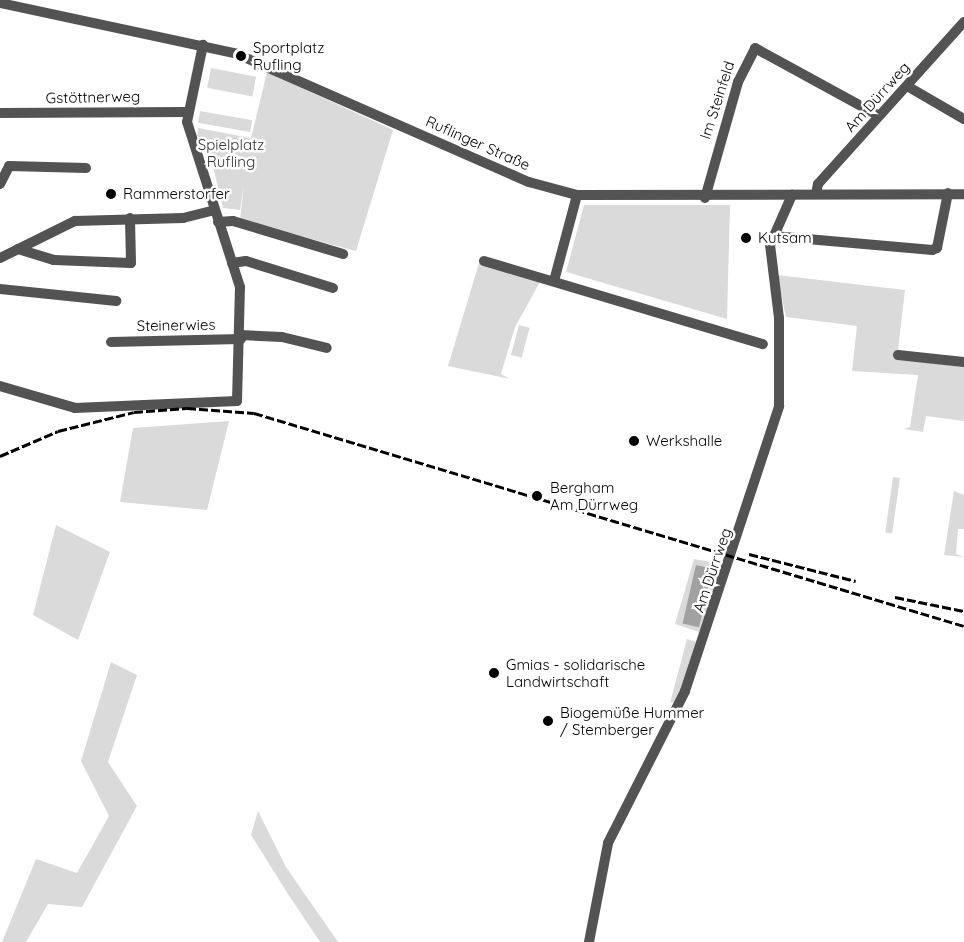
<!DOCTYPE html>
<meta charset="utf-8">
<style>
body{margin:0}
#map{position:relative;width:964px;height:942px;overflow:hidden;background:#fff;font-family:Quicksand,sans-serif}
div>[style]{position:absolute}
.green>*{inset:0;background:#dadada;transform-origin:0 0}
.water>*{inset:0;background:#a1a1a1;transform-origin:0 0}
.minor>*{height:10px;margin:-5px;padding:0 5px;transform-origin:5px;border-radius:5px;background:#535353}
.rail>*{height:3px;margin-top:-1.5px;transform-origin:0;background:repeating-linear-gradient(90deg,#000 0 9px,transparent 0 12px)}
.dots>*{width:16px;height:16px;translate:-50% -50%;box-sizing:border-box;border:3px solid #fff;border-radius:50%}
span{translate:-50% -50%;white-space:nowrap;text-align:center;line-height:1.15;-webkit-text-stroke:5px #fff;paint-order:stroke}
.poi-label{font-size:15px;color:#000}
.left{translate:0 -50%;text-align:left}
.street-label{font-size:15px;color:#000}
.park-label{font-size:15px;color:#313131}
</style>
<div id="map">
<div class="green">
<i style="left:211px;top:68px;width:46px;height:20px;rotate:11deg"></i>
<i style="clip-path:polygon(267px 72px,393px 130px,356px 251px,240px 220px,244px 185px,240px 210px,223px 208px,207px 141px,197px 136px,198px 128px,251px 138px)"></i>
<i style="left:200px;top:111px;width:53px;height:12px;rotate:10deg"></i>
<i style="clip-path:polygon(584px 205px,730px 205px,727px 319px,566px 272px)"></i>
<i style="clip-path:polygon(479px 263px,540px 282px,515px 327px,501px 374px,510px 379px,448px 366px)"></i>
<i style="clip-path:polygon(777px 275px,905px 290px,897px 359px,964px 367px,964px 421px,926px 416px,923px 432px,904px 429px,910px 427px,918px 375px,852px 371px,857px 326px,786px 317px)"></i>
<i style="left:519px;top:325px;width:11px;height:31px;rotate:15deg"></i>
<i style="clip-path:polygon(229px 421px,207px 510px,120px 502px,133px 428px)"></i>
<i style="left:893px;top:477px;width:7px;height:56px;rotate:8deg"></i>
<i style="clip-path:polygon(954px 491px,964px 495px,964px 529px,958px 529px,956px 554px,964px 557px,944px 555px)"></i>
<i style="clip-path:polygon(56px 525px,110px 552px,78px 640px,33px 615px)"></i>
<i style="clip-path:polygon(694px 559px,728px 565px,699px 632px,675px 624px)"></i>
<i style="clip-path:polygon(687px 639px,696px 642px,678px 701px,670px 703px)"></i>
<i style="clip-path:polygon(111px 662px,137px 675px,108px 762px,137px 806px,82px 907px,48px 904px,26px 942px,2px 942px,36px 859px,77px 873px,109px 816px,81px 761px)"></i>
<i style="clip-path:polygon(258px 811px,286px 867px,338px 942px,320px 942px,286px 891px,251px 835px)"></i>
</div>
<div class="water">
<i style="left:696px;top:565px;width:17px;height:60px;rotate:13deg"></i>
</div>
<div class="minor">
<i style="left:0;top:3px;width:242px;rotate:12.1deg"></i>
<i style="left:237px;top:54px;width:319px;rotate:23.7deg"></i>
<i style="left:529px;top:182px;width:50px;rotate:15.2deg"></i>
<i style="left:577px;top:195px;width:387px;rotate:-0.1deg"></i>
<i style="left:907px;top:86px;width:66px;rotate:30.1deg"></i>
<i style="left:0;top:113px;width:187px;rotate:-0.3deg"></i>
<i style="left:0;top:184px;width:20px;rotate:-63deg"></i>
<i style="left:9px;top:166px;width:77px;rotate:1.5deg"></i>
<i style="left:816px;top:194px;width:10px;rotate:-79deg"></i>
<i style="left:818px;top:184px;width:218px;rotate:-48deg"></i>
<i style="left:705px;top:198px;width:121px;rotate:-74.1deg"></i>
<i style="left:738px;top:82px;width:38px;rotate:-63deg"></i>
<i style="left:755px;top:48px;width:141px;rotate:28.7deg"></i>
<i style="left:218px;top:222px;width:15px;rotate:-4deg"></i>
<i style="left:233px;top:221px;width:115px;rotate:16.7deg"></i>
<i style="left:773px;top:236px;width:160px;rotate:5deg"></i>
<i style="left:932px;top:250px;width:5px;rotate:-22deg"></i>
<i style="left:937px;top:248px;width:56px;rotate:-78.7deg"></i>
<i style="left:18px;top:249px;width:38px;rotate:17deg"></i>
<i style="left:54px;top:260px;width:77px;rotate:2.2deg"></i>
<i style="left:131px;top:263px;width:45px;rotate:-91.3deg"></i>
<i style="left:0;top:258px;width:84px;rotate:-26.3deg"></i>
<i style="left:75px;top:221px;width:108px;rotate:-1.6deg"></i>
<i style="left:183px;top:218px;width:32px;rotate:-14deg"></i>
<i style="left:484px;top:261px;width:291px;rotate:16.6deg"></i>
<i style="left:232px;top:263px;width:14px;rotate:-8deg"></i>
<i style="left:246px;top:261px;width:91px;rotate:17.2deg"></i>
<i style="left:554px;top:281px;width:89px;rotate:-75deg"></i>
<i style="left:0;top:289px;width:117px;rotate:5.9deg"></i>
<i style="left:241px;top:335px;width:41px;rotate:2.8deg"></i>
<i style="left:282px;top:337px;width:46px;rotate:13.7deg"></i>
<i style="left:111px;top:342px;width:130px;rotate:-1.3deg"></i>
<i style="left:898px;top:355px;width:66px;rotate:6.1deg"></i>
<i style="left:0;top:386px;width:78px;rotate:16.3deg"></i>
<i style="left:75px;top:408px;width:162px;rotate:-2.5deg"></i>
<i style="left:237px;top:401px;width:114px;rotate:-88.5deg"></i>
<i style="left:240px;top:287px;width:173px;rotate:-107.8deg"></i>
<i style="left:187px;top:122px;width:79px;rotate:-78.3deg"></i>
<i style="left:589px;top:942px;width:101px;rotate:-79.1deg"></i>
<i style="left:608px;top:843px;width:170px;rotate:-63.1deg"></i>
<i style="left:685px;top:691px;width:300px;rotate:-71.7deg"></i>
<i style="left:779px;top:406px;width:88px;rotate:-90deg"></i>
<i style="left:779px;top:318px;width:74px;rotate:-97deg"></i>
<i style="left:770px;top:245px;width:55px;rotate:-66.3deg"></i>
</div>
<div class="rail">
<i style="left:0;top:456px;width:63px;rotate:-23.3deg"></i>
<i style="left:58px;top:431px;width:78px;rotate:-14deg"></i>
<i style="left:134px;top:412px;width:53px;rotate:-4.3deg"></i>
<i style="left:187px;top:408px;width:67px;rotate:4.3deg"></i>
<i style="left:254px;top:413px;width:741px;rotate:16.7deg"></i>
<i style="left:749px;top:554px;width:110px;rotate:14.2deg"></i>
<i style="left:895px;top:597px;width:70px;rotate:11.5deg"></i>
</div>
<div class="dots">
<i style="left:241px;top:56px;background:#000"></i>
<i style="left:111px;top:194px;background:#000"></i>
<i style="left:746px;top:238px;background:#000"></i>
<i style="left:634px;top:441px;background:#000"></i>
<i style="left:537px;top:496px;background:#000"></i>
<i style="left:494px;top:673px;background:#000"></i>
<i style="left:548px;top:721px;background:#000"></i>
</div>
<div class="poi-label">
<span class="left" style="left:253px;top:56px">Sportplatz<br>Rufling</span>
<span class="left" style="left:123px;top:194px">Rammerstorfer</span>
<span class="left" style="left:758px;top:238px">Kutsam</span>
<span class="left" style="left:646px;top:441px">Werkshalle</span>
<span class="left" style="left:550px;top:496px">Bergham<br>Am Dürrweg</span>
<span class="left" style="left:506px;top:673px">Gmias - solidarische<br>Landwirtschaft</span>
<span class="left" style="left:560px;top:721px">Biogemüße Hummer<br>/ Stemberger</span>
</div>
<div class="street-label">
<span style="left:93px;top:97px;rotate:-1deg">Gstöttnerweg</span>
<span style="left:877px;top:97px;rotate:-48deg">Am Dürrweg</span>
<span style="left:717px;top:100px;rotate:-72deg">Im Steinfeld</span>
<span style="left:478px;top:143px;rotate:24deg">Ruflinger Straße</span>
<span style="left:176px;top:325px;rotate:-1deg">Steinerwies</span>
<span style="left:712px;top:570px;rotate:-71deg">Am Dürrweg</span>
</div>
<div class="park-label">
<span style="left:231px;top:153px">Spielplatz<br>Rufling</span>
</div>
</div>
